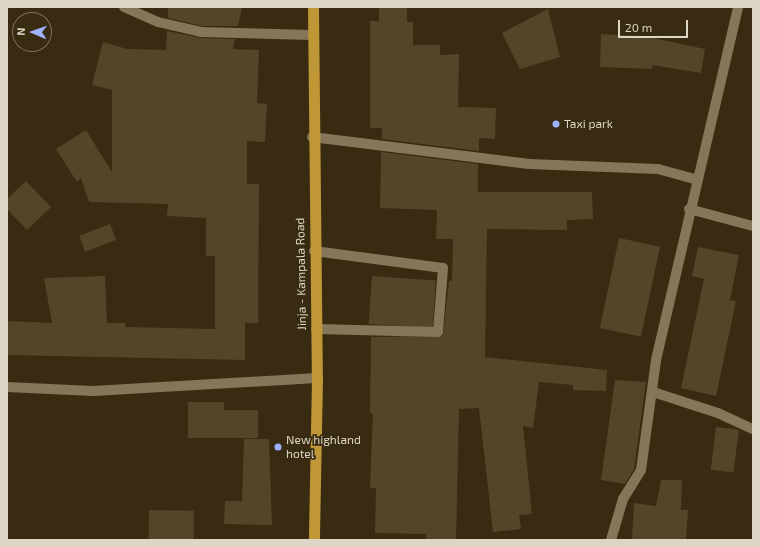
<!DOCTYPE html>
<style>
body{margin:0}
#map{position:relative;width:760px;height:547px;overflow:hidden;background:#382b11;font-family:"Exo 2",sans-serif}
div>[style]{position:absolute}
.building>*{inset:0;background:#53452a;transform-origin:0 0}
.minor>*{height:10px;margin:-5px;padding:0 5px;transform-origin:5px;border-radius:5px;background:#85765a}
.trunk>*{height:11px;margin:-5.5px;padding:0 5.5px;transform-origin:5.5px;border-radius:5.5px;background:#c09737}
.dots>*{width:11px;height:11px;translate:-50% -50%;box-sizing:border-box;border:2px solid #382b11;border-radius:50%}
span{translate:-50% -50%;white-space:nowrap;text-align:center;line-height:1.15;-webkit-text-stroke:3.5px #382b11;paint-order:stroke}
.poi-label{font-size:12px;color:#ddd5c6}
.left{translate:0 -50%;text-align:left}
.street-label{font-size:12px;color:#ddd5c6}
.frame{position:absolute;inset:0;border:8px solid #ddd5c6;pointer-events:none}
.north{position:absolute;left:12px;top:12px;width:40px;height:40px;box-sizing:border-box;background:#382b11;border:1px solid #7a6f59;border-radius:50%;rotate:272deg;font-size:11px;font-weight:700;line-height:16px;text-align:center;color:#ddd5c6}
.north::after{content:'';display:block;margin:auto;width:14px;height:18px;background:#9fb3fd;clip-path:polygon(50% 0,100% 100%,50% 72%,0 100%)}
.scale{position:absolute;left:618px;top:20px;width:70px;height:18px;box-sizing:border-box;border:2px solid #ddd5c6;border-top:0;padding-left:5px;font-size:12px;line-height:14px;white-space:nowrap;color:#ddd5c6;-webkit-text-stroke:3px #382b11;paint-order:stroke}
</style>
<div id="map">
<div class="building">
<i style="clip-path:polygon(168px 7px,242px 7px,238px 26px,202px 26px,168px 18px)"></i>
<i style="clip-path:polygon(379px 7px,407px 7px,407px 22px,413px 22px,413px 45px,440px 45px,440px 55px,459px 54px,458px 107px,496px 108px,495px 139px,479px 138px,479px 151px,382px 139px,382px 128px,370px 128px,370px 21px,379px 21px)"></i>
<i style="clip-path:polygon(548px 9px,560px 57px,520px 69px,502px 33px)"></i>
<i style="clip-path:polygon(167px 31px,201px 38px,235px 39px,233px 49px,259px 50px,257px 103px,267px 104px,265px 142px,247px 141px,247px 184px,259px 184px,258px 323px,245px 323px,245px 360px,7px 355px,8px 321px,52px 323px,44px 278px,105px 276px,107px 323px,125px 323px,125px 327px,215px 329px,215px 256px,206px 256px,206px 218px,167px 216px,168px 204px,89px 202px,81px 178px,77px 182px,56px 149px,86px 130px,112px 172px,112px 90px,92px 85px,103px 42px,127px 49px,166px 50px)"></i>
<i style="clip-path:polygon(601px 34px,643px 36px,705px 49px,701px 73px,652px 65px,652px 69px,600px 67px)"></i>
<i style="clip-path:polygon(381px 152px,478px 164px,478px 192px,592px 192px,593px 219px,567px 220px,567px 230px,487px 229px,485px 357px,607px 370px,606px 391px,573px 390px,573px 385px,539px 382px,533px 428px,523px 426px,532px 514px,519px 515px,521px 529px,493px 532px,479px 408px,459px 409px,456px 540px,426px 540px,426px 534px,375px 533px,376px 488px,370px 488px,373px 413px,370px 413px,371px 337px,443px 336px,449px 281px,452px 281px,453px 239px,436px 239px,437px 210px,380px 208px)"></i>
<i style="clip-path:polygon(26px 181px,51px 207px,27px 230px,7px 209px,7px 199px)"></i>
<i style="left:110px;top:224px;width:17px;height:33px;rotate:69deg"></i>
<i style="left:619px;top:238px;width:42px;height:92px;rotate:12deg"></i>
<i style="clip-path:polygon(698px 247px,739px 255px,730px 300px,736px 301px,716px 396px,681px 388px,704px 279px,692px 276px)"></i>
<i style="left:372px;top:276px;width:64px;height:48px;rotate:4deg"></i>
<i style="clip-path:polygon(615px 380px,646px 382px,634px 469px,625px 484px,601px 480px)"></i>
<i style="clip-path:polygon(188px 402px,224px 402px,224px 410px,258px 410px,258px 438px,188px 438px)"></i>
<i style="left:716px;top:427px;width:23px;height:43px;rotate:7deg"></i>
<i style="clip-path:polygon(244px 439px,269px 439px,272px 525px,224px 524px,225px 501px,242px 501px)"></i>
<i style="clip-path:polygon(661px 480px,682px 480px,681px 510px,688px 510px,686px 540px,632px 540px,634px 503px,656px 506px)"></i>
<i style="left:149px;top:510px;width:45px;height:29px;rotate:1deg"></i>
</div>
<div class="minor">
<i style="left:124px;top:7px;width:37px;rotate:24deg"></i>
<i style="left:158px;top:22px;width:44px;rotate:13.1deg"></i>
<i style="left:201px;top:32px;width:111px;rotate:1.5deg"></i>
<i style="left:312px;top:137px;width:219px;rotate:7.1deg"></i>
<i style="left:529px;top:164px;width:129px;rotate:2.2deg"></i>
<i style="left:658px;top:169px;width:41px;rotate:15.4deg"></i>
<i style="left:689px;top:209px;width:66px;rotate:14.9deg"></i>
<i style="left:314px;top:251px;width:130px;rotate:7.5deg"></i>
<i style="left:443px;top:268px;width:64px;rotate:94.5deg"></i>
<i style="left:438px;top:332px;width:122px;rotate:-178.6deg"></i>
<i style="left:7px;top:387px;width:86px;rotate:2.7deg"></i>
<i style="left:93px;top:391px;width:224px;rotate:-3.3deg"></i>
<i style="left:653px;top:392px;width:68px;rotate:17.9deg"></i>
<i style="left:718px;top:413px;width:38px;rotate:25deg"></i>
<i style="left:611px;top:540px;width:43px;rotate:-73.7deg"></i>
<i style="left:623px;top:499px;width:34px;rotate:-58deg"></i>
<i style="left:641px;top:470px;width:111px;rotate:-82.2deg"></i>
<i style="left:656px;top:360px;width:362px;rotate:-76.9deg"></i>
</div>
<div class="trunk">
<i style="left:313px;top:7px;width:371px;rotate:89.4deg"></i>
<i style="left:317px;top:378px;width:162px;rotate:91.1deg"></i>
</div>
<div class="dots">
<i style="left:556px;top:124px;background:#9fb3fd"></i>
<i style="left:278px;top:447px;background:#9fb3fd"></i>
</div>
<div class="poi-label">
<span class="left" style="left:564px;top:124px">Taxi park</span>
<span class="left" style="left:286px;top:447px">New highland<br>hotel</span>
</div>
<div class="street-label">
<span style="left:301px;top:274px;rotate:-91deg">Jinja - Kampala Road</span>
</div>
<div class="frame"></div>
<div class="north">N</div>
<div class="scale">20 m</div>
</div>
